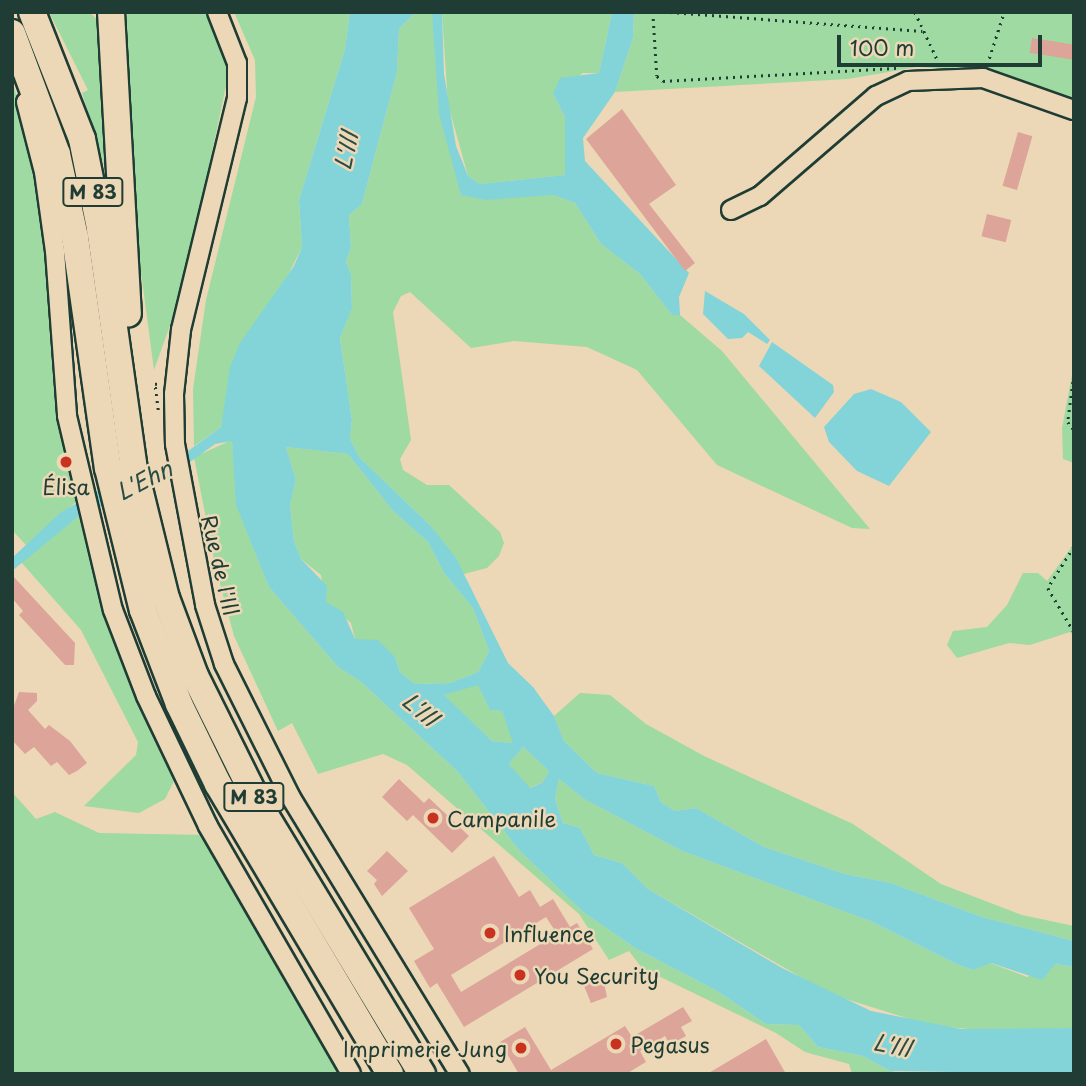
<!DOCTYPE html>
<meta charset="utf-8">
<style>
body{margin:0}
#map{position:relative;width:1086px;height:1086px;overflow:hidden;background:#ecd8b6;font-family:"Playpen Sans",sans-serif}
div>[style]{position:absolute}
.green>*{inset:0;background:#9edaa1}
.water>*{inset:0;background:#82d4d9}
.building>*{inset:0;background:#dda499;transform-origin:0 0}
.path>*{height:2.5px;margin-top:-1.25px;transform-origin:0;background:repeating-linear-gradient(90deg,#1f3d34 0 2px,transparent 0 7px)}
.roads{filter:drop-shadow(2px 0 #1f3d34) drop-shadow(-2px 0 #1f3d34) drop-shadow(0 2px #1f3d34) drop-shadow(0 -2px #1f3d34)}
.minor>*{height:18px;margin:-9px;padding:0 9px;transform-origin:9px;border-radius:9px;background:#ecd8b6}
.highway>*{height:26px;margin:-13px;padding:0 13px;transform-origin:13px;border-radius:13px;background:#ecd8b6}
.dots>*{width:19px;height:19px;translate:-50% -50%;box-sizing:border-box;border:4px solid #ecd8b6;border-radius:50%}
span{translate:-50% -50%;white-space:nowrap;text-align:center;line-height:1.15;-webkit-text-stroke:5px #ecd8b6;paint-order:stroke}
.shield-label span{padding:2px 5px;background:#ecd8b6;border:2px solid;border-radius:5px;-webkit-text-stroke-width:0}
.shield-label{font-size:19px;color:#1f3d34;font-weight:700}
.poi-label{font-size:21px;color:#1f3d34}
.left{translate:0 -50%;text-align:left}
.right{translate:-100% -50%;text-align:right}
.street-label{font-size:21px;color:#1f3d34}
.water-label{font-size:23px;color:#294c44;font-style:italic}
.frame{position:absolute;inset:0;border:14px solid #1f3d34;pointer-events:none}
.scale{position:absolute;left:837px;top:35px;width:205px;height:32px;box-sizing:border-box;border:4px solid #1f3d34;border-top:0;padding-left:9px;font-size:21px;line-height:24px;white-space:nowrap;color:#1f3d34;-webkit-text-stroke:5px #ecd8b6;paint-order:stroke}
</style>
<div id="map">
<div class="green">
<i style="clip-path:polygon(49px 12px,89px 12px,100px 22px,106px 172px,82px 93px,88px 90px)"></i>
<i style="clip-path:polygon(127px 12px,204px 12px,218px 33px,230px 67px,183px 289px,154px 370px,125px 152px,121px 20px)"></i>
<i style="clip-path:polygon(234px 12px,350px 12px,345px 49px,299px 200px,302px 247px,226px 401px,221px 427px,194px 446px,193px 389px,206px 300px,256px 97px,255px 60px)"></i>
<i style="clip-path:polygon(416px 12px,432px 12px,461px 194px,553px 195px,575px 203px,601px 244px,640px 274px,672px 315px,680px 315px,722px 351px,870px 529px,852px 528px,717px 465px,637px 370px,587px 347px,514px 341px,471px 348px,410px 292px,401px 296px,393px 312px,411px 440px,400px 459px,403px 470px,427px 485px,449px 485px,500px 532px,504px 543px,499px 556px,487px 568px,464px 574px,430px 525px,360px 458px,350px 439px,352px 420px,340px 338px,352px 307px,351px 274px,346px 262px,351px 247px,349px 215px,362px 204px,397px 72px,399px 29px)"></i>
<i style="clip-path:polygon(442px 12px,612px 12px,599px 73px,583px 73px,553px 94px,565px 117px,566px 175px,480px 184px,468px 176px,448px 104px)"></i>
<i style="clip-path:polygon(634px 12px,1074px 12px,1074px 103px,975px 71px,917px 67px,848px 79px,615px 92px,633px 38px)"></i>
<i style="clip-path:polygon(12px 80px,32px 150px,44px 232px,56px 406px,77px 501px,26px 545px,12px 530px)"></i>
<i style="clip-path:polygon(1074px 365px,1074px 463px,1063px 459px,1062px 428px)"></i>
<i style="clip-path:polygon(232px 440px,237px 505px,269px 587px,338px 667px,360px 681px,457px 771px,519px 850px,583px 912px,635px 948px,717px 991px,766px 1024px,799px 1025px,818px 1047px,863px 1056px,890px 1071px,908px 1074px,852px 1074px,849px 1064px,805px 1052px,776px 1033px,642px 968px,629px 951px,609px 960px,579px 914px,407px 765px,383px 754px,318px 774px,292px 723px,278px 731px,234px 636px,215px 565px,194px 457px)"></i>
<i style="clip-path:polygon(286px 447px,348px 454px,393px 511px,428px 542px,444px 573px,473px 608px,489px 651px,478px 672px,450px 683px,415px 684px,400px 672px,395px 657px,355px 639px,351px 623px,325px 602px,321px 575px,301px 559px,294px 541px,290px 505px,296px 480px)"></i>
<i style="clip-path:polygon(79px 516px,123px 649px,177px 775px,165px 799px,139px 813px,84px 806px,136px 755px,138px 742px,81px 630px,21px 562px)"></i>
<i style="clip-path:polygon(1074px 544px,1074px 636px,1070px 632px,1030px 645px,1009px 643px,957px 658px,947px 645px,953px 631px,987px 627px,1007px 605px,1023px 573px,1038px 573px,1047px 581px)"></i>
<i style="clip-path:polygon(478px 684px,490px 710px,502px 711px,514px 743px,492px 741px,443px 695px)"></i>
<i style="clip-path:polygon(580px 693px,610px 695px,646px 724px,704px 756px,853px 824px,941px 884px,1022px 915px,1074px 926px,1074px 941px,982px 917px,891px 883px,845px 874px,764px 847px,696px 808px,675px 811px,661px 802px,654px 786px,597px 773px,564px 741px,554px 716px)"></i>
<i style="clip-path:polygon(523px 747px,549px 771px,542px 783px,529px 788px,509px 764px)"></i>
<i style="clip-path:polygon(559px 779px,584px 799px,682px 851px,870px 921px,956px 964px,973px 970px,990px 963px,1027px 977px,1055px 964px,1074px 967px,1074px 1028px,988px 1031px,929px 1025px,830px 994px,648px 889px,622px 863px,594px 855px,580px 828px,563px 823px,555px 799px)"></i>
<i style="clip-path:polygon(12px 792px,36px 819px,55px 812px,99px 833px,208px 835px,348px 1074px,12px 1074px)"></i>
</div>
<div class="water">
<i style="clip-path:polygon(evenodd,350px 12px,416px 12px,399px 29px,397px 72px,362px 204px,349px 215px,351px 247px,346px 262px,351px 274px,352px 308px,340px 338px,352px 420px,350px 439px,360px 458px,430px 525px,456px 558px,508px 663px,533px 687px,554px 716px,564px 741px,597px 773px,654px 786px,661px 802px,675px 811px,696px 808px,764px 847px,845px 874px,891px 883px,982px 917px,1074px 941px,1074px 967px,1055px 964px,1042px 980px,991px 963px,973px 970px,956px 964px,870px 921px,682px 851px,584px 799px,559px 779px,555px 799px,563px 823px,580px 828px,594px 855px,622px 863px,648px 889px,782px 968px,871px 1011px,961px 1029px,1074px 1028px,1074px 1074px,890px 1071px,863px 1056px,818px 1047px,799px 1025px,766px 1024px,717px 991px,635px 948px,583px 912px,519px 850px,457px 771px,360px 681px,338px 667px,269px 587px,236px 505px,232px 441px,215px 444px,165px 480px,79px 516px,12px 571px,12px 558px,60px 513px,97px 491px,162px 470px,221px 427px,230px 367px,240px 343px,294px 266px,302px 247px,299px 200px,345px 49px,350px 12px,286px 447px,348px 454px,393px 511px,428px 542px,444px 573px,473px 608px,489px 651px,478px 672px,450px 683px,415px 684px,400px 672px,395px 657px,378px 640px,355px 639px,343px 612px,326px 602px,327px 586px,301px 559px,294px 541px,290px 505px,296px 480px,286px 447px,350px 12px,478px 685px,490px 710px,502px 711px,513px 743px,492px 741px,444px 695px,478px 685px,350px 12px,523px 747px,549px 771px,542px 783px,530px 788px,509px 764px,523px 747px)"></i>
<i style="clip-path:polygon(432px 12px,442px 12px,444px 74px,456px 146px,468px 176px,480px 184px,565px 175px,565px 117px,553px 94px,560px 78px,599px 73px,612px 12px,634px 12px,633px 38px,615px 92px,583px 138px,585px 161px,689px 273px,679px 297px,680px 315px,672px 315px,640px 274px,601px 244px,575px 203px,553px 195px,486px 200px,461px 195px,439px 114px)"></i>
<i style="clip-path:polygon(705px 291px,744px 314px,770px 340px,767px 344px,748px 332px,742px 338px,728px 339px,703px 314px)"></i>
<i style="clip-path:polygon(772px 342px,833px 385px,834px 392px,815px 418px,759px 366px)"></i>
<i style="clip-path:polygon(871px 389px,901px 402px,931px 432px,889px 486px,857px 471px,829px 442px,824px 427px,854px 394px)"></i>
</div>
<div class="building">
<i style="left:1032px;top:38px;width:43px;height:15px;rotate:9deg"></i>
<i style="clip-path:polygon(622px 109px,676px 185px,649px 204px,695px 263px,685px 271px,586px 139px)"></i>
<i style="left:1018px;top:132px;width:15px;height:56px;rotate:16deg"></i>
<i style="left:987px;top:214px;width:25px;height:23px;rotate:14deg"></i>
<i style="clip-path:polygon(12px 575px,75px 643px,74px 665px,65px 665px,19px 615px,23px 611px,12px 598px)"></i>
<i style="clip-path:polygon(19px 692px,37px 693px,37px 701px,28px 710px,45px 729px,49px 725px,70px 741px,87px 763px,77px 771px,69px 775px,57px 762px,51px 766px,34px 747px,25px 754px,12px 740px,12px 711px)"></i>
<i style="clip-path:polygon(399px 779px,424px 803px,429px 798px,469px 836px,452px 853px,413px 815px,407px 821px,382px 797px)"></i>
<i style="clip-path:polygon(387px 851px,408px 871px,382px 896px,374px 884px,377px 880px,367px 871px)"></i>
<i style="clip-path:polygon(evenodd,494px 856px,519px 897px,530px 890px,540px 907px,553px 899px,570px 927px,577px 923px,593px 949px,464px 1027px,437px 983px,430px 988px,414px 961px,434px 949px,409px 908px,494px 856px,546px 917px,557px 934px,461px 992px,451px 975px,546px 917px)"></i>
<i style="clip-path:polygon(602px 973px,607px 997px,591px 1003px,582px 981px)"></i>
<i style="clip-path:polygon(683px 1007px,692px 1021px,681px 1027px,686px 1036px,670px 1045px,665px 1036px,640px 1051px,646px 1062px,626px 1074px,519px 1074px,500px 1042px,525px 1027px,551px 1070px,625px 1026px,632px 1037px)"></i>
<i style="clip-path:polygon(766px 1039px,786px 1074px,707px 1074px)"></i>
</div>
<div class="path">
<i style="left:653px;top:12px;width:64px;rotate:86.4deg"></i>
<i style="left:657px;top:76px;width:8px;rotate:40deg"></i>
<i style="left:663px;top:81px;width:236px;rotate:-3.2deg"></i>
<i style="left:670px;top:12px;width:253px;rotate:4.3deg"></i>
<i style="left:915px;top:12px;width:56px;rotate:64.8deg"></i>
<i style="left:987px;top:65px;width:56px;rotate:-72.2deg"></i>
<i style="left:1074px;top:375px;width:47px;rotate:97.3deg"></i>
<i style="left:1068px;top:422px;width:10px;rotate:53deg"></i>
<i style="left:158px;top:410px;width:26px;rotate:-97deg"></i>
<i style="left:155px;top:384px;width:6px;rotate:-9deg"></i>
<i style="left:1074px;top:547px;width:49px;rotate:122.4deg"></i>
<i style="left:1048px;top:588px;width:51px;rotate:59.4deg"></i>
</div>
<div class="roads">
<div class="minor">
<i style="left:217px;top:12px;width:55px;rotate:68.6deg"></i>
<i style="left:237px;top:63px;width:35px;rotate:90deg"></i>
<i style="left:237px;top:98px;width:239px;rotate:103.6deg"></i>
<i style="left:181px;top:330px;width:64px;rotate:96.2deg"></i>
<i style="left:174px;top:394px;width:50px;rotate:88.9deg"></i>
<i style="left:175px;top:444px;width:164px;rotate:79.4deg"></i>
<i style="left:205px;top:605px;width:62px;rotate:72.1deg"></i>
<i style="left:224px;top:664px;width:148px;rotate:63.4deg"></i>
<i style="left:290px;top:796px;width:326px;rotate:58.6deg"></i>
<i style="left:26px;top:102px;width:72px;rotate:75.6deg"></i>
<i style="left:44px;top:172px;width:80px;rotate:82.1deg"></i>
<i style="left:55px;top:251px;width:165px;rotate:85.8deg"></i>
<i style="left:67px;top:416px;width:199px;rotate:76.7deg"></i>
<i style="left:113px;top:610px;width:92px;rotate:69deg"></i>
<i style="left:146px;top:696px;width:144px;rotate:64.5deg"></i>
<i style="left:208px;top:826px;width:286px;rotate:60deg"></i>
<i style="left:731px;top:210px;width:32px;rotate:-26deg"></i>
<i style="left:760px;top:196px;width:153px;rotate:-40.8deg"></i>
<i style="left:876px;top:96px;width:35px;rotate:-25deg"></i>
<i style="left:908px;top:81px;width:75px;rotate:-2.3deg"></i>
<i style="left:983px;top:78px;width:96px;rotate:19.4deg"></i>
</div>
<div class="highway">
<i style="left:32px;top:12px;width:136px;rotate:68.5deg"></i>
<i style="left:82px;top:139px;width:91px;rotate:78.6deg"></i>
<i style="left:100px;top:228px;width:238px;rotate:82deg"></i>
<i style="left:133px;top:464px;width:138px;rotate:76.2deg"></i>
<i style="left:166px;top:598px;width:83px;rotate:69.6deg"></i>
<i style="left:195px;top:676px;width:144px;rotate:63.6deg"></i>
<i style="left:259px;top:805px;width:315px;rotate:58.8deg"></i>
<i style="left:111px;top:12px;width:302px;rotate:86.8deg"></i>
<i style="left:12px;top:33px;width:129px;rotate:69.6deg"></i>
<i style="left:57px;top:154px;width:85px;rotate:77.8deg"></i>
<i style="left:75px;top:237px;width:233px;rotate:81.9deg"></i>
<i style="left:108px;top:468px;width:146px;rotate:76.2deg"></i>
<i style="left:143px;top:610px;width:101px;rotate:69deg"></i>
<i style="left:179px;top:704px;width:89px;rotate:64deg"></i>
<i style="left:218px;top:784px;width:337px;rotate:59.3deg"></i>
</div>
</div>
<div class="dots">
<i style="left:66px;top:462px;background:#c8321e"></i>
<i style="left:433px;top:818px;background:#c8321e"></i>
<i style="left:490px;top:933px;background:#c8321e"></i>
<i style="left:520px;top:975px;background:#c8321e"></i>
<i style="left:616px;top:1044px;background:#c8321e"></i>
<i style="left:521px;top:1048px;background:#c8321e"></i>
</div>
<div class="shield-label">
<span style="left:93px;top:192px">M 83</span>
<span style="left:254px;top:797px">M 83</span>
</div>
<div class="poi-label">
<span style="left:66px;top:486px">Élisa</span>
<span class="left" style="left:447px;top:818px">Campanile</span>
<span class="left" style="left:504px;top:933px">Influence</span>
<span class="left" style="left:534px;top:975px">You Security</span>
<span class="left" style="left:630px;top:1044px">Pegasus</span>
<span class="right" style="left:507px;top:1048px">Imprimerie Jung</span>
</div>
<div class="street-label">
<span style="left:221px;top:565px;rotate:77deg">Rue de l'Ill</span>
</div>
<div class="water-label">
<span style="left:346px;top:151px;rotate:-77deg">L'Ill</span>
<span style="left:144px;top:480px;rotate:-27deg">L'Ehn</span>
<span style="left:420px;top:709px;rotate:41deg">L'Ill</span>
<span style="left:892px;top:1045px;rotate:12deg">L'Ill</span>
</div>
<div class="frame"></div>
<div class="scale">100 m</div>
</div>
